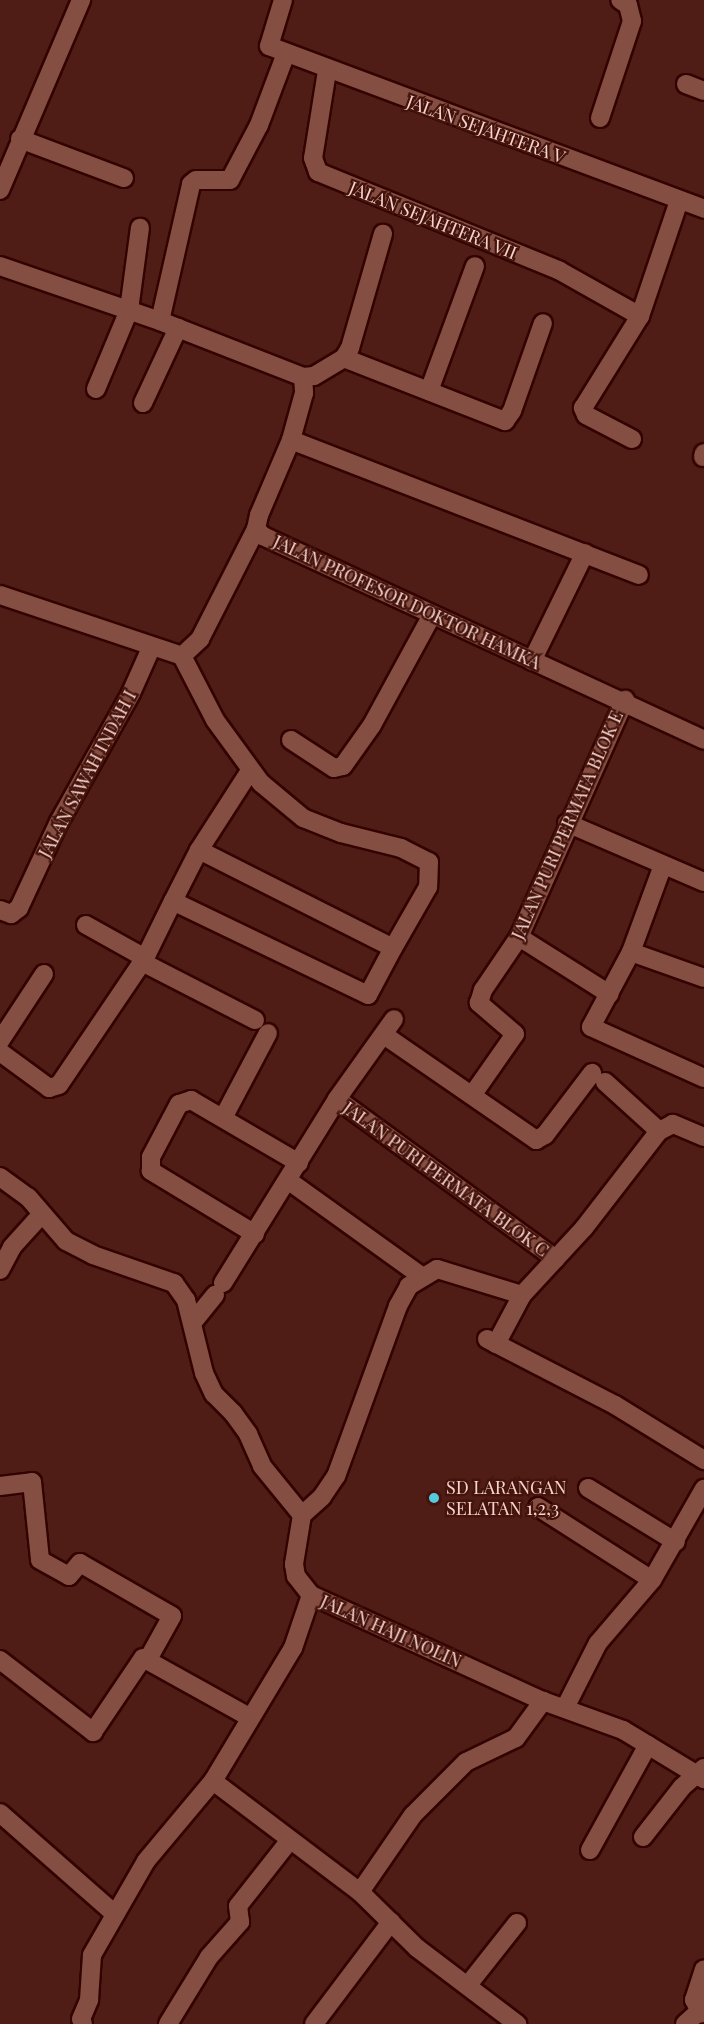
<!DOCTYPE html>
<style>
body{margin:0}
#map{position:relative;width:704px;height:2024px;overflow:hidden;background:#4f1d15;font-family:"Playfair Display",serif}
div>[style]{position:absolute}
.roads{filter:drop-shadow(2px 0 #320301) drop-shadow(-2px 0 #320301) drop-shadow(0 2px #320301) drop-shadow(0 -2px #320301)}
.street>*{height:18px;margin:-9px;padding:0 9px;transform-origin:9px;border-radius:9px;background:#854e43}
.secondary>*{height:18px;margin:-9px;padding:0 9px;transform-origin:9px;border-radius:9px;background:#854e43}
.dots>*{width:16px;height:16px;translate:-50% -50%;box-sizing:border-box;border:3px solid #44130b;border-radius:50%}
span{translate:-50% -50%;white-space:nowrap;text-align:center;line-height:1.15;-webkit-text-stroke:4.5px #44130b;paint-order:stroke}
.street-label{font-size:18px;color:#f5d4cd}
.poi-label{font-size:18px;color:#f5d4cd}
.left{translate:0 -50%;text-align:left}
</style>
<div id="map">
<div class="roads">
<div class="street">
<i style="left:283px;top:0;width:48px;rotate:106.9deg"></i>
<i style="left:269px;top:46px;width:465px;rotate:20.5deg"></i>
<i style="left:327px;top:71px;width:88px;rotate:99.1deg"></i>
<i style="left:313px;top:158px;width:15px;rotate:70deg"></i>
<i style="left:318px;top:172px;width:261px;rotate:22.2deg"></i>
<i style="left:560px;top:271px;width:92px;rotate:29.4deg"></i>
<i style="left:686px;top:84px;width:19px;rotate:21deg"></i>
<i style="left:600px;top:118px;width:102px;rotate:-71.7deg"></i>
<i style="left:632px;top:21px;width:16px;rotate:-104deg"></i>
<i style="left:628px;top:5px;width:9px;rotate:-148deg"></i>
<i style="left:20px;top:139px;width:111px;rotate:20.6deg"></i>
<i style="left:0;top:190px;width:207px;rotate:-66.9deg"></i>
<i style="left:160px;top:321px;width:140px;rotate:-77.2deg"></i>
<i style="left:191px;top:184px;width:6px;rotate:-39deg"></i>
<i style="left:196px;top:180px;width:34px"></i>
<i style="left:230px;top:180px;width:62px;rotate:-62.2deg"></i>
<i style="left:259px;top:125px;width:77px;rotate:-69.4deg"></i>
<i style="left:344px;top:358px;width:173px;rotate:21.4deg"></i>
<i style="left:505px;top:421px;width:12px;rotate:-55deg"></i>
<i style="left:512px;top:411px;width:93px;rotate:-70.6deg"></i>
<i style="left:303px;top:377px;width:11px;rotate:-5deg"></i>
<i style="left:314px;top:376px;width:35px;rotate:-31deg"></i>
<i style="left:344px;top:358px;width:12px;rotate:-59deg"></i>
<i style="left:350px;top:348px;width:119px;rotate:-73.9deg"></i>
<i style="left:96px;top:389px;width:86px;rotate:-67.3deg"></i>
<i style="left:129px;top:310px;width:83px;rotate:-82.4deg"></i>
<i style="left:429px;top:391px;width:133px;rotate:-69.8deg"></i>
<i style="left:143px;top:403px;width:83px;rotate:-65deg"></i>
<i style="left:632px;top:439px;width:52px;rotate:-152.4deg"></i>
<i style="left:586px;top:415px;width:8px;rotate:-113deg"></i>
<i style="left:583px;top:408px;width:108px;rotate:-58.2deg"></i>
<i style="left:640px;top:316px;width:121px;rotate:-71.3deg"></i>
<i style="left:291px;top:440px;width:373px;rotate:21.2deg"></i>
<i style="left:703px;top:457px;width:4px;rotate:-76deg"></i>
<i style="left:0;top:595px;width:192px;rotate:18.5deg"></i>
<i style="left:182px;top:656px;width:72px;rotate:62.7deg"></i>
<i style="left:215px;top:720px;width:78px;rotate:53.9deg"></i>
<i style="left:261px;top:783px;width:55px;rotate:39.8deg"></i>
<i style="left:303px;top:818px;width:41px;rotate:21.5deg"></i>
<i style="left:341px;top:833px;width:62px;rotate:14deg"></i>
<i style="left:401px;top:848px;width:31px;rotate:27deg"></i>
<i style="left:429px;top:862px;width:25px;rotate:92deg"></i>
<i style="left:428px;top:887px;width:70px;rotate:119.8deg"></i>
<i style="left:182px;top:656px;width:25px;rotate:-43deg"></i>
<i style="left:200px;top:639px;width:123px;rotate:-63deg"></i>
<i style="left:532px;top:661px;width:120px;rotate:-63.9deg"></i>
<i style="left:291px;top:740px;width:51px;rotate:33.1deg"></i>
<i style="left:334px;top:768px;width:9px;rotate:-13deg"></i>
<i style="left:343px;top:766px;width:50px;rotate:-54.7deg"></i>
<i style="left:372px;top:725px;width:125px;rotate:-61.4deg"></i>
<i style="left:567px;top:823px;width:149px;rotate:23.3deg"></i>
<i style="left:199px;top:850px;width:217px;rotate:26.8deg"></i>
<i style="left:393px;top:948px;width:53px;rotate:118deg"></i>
<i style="left:368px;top:995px;width:216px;rotate:-154.3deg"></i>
<i style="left:173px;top:901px;width:57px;rotate:-63deg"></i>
<i style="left:199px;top:850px;width:94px;rotate:-57.2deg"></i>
<i style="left:663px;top:865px;width:93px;rotate:110.2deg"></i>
<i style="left:631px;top:952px;width:85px;rotate:118.1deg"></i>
<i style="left:591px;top:1027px;width:124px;rotate:24.3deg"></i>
<i style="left:0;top:910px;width:12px;rotate:20deg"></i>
<i style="left:11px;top:914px;width:10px;rotate:-37deg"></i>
<i style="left:19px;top:908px;width:95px;rotate:-65.1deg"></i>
<i style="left:59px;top:822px;width:148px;rotate:-60.8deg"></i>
<i style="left:131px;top:693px;width:49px;rotate:-66deg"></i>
<i style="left:86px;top:925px;width:68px;rotate:29.2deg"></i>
<i style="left:519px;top:937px;width:107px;rotate:32.3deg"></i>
<i style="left:631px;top:952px;width:77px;rotate:19.6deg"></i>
<i style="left:142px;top:962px;width:127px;rotate:27.2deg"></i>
<i style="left:384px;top:1035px;width:185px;rotate:34.6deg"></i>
<i style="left:536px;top:1140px;width:10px;rotate:-29deg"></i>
<i style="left:545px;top:1135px;width:78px;rotate:-52.8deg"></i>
<i style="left:0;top:1041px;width:80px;rotate:-56.7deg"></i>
<i style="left:0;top:1052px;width:61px;rotate:36.3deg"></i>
<i style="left:49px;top:1088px;width:10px;rotate:-17deg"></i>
<i style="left:59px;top:1085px;width:153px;rotate:-55.9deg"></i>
<i style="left:145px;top:958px;width:64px;rotate:-63.8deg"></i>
<i style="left:605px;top:1082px;width:73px;rotate:42.2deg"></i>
<i style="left:473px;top:1094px;width:73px;rotate:-55deg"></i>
<i style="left:515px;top:1034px;width:48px;rotate:-139.3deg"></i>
<i style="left:479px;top:1003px;width:14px;rotate:-73deg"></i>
<i style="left:483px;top:990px;width:64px;rotate:-55.8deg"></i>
<i style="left:519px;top:937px;width:260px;rotate:-65.9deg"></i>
<i style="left:337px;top:1099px;width:271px;rotate:36.2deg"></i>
<i style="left:223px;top:1118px;width:96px;rotate:-62.1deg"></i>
<i style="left:704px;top:1137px;width:34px;rotate:-157deg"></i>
<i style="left:673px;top:1124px;width:16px;rotate:153deg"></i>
<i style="left:659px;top:1131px;width:123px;rotate:127.7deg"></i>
<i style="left:584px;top:1228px;width:91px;rotate:132.8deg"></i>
<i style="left:522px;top:1295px;width:89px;rotate:-163deg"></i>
<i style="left:437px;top:1269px;width:33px;rotate:149deg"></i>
<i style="left:409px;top:1286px;width:23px;rotate:119deg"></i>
<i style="left:398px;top:1306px;width:181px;rotate:110deg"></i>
<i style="left:336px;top:1476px;width:25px;rotate:124deg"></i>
<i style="left:322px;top:1497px;width:27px;rotate:138deg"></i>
<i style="left:302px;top:1515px;width:50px;rotate:99.3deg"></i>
<i style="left:294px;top:1564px;width:12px;rotate:81deg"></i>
<i style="left:296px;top:1576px;width:24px;rotate:52deg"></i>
<i style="left:311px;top:1595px;width:255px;rotate:24.6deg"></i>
<i style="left:543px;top:1701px;width:85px;rotate:19.9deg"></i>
<i style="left:623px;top:1730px;width:95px;rotate:31.2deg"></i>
<i style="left:0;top:1177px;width:34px;rotate:36deg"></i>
<i style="left:28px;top:1197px;width:58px;rotate:49.2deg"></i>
<i style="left:66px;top:1241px;width:30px;rotate:27deg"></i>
<i style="left:93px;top:1255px;width:86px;rotate:19.1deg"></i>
<i style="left:174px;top:1283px;width:21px;rotate:55deg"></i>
<i style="left:186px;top:1300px;width:75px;rotate:76.1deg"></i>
<i style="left:204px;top:1373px;width:23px;rotate:65deg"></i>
<i style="left:214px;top:1394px;width:27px;rotate:45deg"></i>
<i style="left:233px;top:1413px;width:26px;rotate:54deg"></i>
<i style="left:248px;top:1434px;width:35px;rotate:66deg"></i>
<i style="left:262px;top:1466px;width:63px;rotate:50.8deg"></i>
<i style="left:289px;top:1181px;width:163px;rotate:35.7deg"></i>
<i style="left:255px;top:1234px;width:122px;rotate:-148.8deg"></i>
<i style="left:151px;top:1171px;width:14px;rotate:-90deg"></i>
<i style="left:151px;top:1157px;width:60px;rotate:-62.2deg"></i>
<i style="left:179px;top:1104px;width:13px;rotate:-18deg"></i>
<i style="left:191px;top:1100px;width:125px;rotate:30.3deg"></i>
<i style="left:0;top:1270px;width:26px;rotate:-62deg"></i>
<i style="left:12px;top:1247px;width:43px;rotate:-47.8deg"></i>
<i style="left:223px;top:1283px;width:216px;rotate:-58.2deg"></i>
<i style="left:337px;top:1099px;width:98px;rotate:-54.5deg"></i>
<i style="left:193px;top:1322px;width:35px;rotate:-51deg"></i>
<i style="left:487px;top:1339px;width:144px;rotate:27.3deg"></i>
<i style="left:615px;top:1405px;width:105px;rotate:31.7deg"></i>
<i style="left:496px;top:1344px;width:55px;rotate:-62deg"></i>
<i style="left:0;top:1486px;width:32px;rotate:-7deg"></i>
<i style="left:32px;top:1482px;width:78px;rotate:84.1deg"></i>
<i style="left:40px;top:1560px;width:33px;rotate:29deg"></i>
<i style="left:69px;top:1576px;width:17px;rotate:-50deg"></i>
<i style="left:80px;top:1563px;width:106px;rotate:29.9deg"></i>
<i style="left:172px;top:1616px;width:51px;rotate:119.1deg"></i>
<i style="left:588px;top:1488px;width:103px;rotate:31.5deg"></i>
<i style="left:538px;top:1507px;width:135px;rotate:32.6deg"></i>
<i style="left:0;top:1660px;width:118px;rotate:37.7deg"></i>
<i style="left:93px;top:1732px;width:89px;rotate:-56deg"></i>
<i style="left:143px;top:1658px;width:121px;rotate:29.1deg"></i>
<i style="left:566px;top:1706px;width:71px;rotate:-63.1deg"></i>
<i style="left:598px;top:1643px;width:83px;rotate:-49.4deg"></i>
<i style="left:652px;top:1580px;width:105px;rotate:-60.3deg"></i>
<i style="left:213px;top:1781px;width:184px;rotate:37.1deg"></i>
<i style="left:360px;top:1892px;width:80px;rotate:44.5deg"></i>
<i style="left:417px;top:1948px;width:126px;rotate:37.2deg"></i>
<i style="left:0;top:1813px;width:153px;rotate:41.3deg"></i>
<i style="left:643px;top:1837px;width:63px;rotate:-52deg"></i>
<i style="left:682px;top:1787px;width:29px;rotate:-41deg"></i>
<i style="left:590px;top:1850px;width:120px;rotate:-61.1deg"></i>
<i style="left:360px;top:1892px;width:93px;rotate:-55.5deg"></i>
<i style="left:413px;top:1815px;width:75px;rotate:-45deg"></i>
<i style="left:466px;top:1762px;width:55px;rotate:-25.6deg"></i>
<i style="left:516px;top:1738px;width:46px;rotate:-53.9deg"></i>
<i style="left:468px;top:1985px;width:79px;rotate:-51.7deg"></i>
<i style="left:701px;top:2013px;width:15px;rotate:-118deg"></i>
<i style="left:694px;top:2000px;width:32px;rotate:-72deg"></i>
<i style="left:83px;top:2024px;width:5px;rotate:-112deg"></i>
<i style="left:81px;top:2019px;width:21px;rotate:-67deg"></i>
<i style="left:89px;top:2000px;width:45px;rotate:-86.2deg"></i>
<i style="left:92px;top:1955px;width:108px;rotate:-60.1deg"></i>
<i style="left:146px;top:1861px;width:104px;rotate:-50.1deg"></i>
<i style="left:213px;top:1781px;width:155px;rotate:-59deg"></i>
<i style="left:293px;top:1648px;width:56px;rotate:-71.2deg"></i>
<i style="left:168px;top:2024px;width:79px;rotate:-58.5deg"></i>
<i style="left:209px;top:1957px;width:47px;rotate:-48.5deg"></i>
<i style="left:240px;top:1922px;width:16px;rotate:-97deg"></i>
<i style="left:238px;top:1906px;width:84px;rotate:-51.8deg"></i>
<i style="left:314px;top:2024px;width:128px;rotate:-53deg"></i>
<i style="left:685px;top:2024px;width:15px;rotate:-42deg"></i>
<i style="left:696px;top:2014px;width:8px;rotate:-7deg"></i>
</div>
<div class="secondary">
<i style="left:0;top:266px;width:169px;rotate:19deg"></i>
<i style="left:160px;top:321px;width:154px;rotate:21.4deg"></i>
<i style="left:303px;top:377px;width:16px;rotate:86deg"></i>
<i style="left:304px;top:393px;width:49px;rotate:105.5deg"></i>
<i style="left:291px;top:440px;width:82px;rotate:113.1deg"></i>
<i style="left:259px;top:515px;width:14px;rotate:102deg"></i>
<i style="left:256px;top:529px;width:10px;rotate:45deg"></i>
<i style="left:263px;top:536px;width:486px;rotate:24.8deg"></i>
</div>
</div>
<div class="dots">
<i style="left:434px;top:1498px;background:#55cadf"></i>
</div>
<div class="street-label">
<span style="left:486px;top:129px;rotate:20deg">JALAN SEJAHTERA V</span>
<span style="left:433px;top:220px;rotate:22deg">JALAN SEJAHTERA VII</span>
<span style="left:407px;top:602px;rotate:25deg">JALAN PROFESOR DOKTOR HAMKA</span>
<span style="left:87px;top:774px;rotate:-62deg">JALAN SAWAH INDAH I</span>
<span style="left:567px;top:825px;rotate:-66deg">JALAN PURI PERMATA BLOK E</span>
<span style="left:446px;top:1179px;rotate:36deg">JALAN PURI PERMATA BLOK C</span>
<span style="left:391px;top:1631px;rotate:24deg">JALAN HAJI NOLIN</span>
</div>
<div class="poi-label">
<span class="left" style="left:446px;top:1498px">SD LARANGAN<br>SELATAN 1,2,3</span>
</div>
</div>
